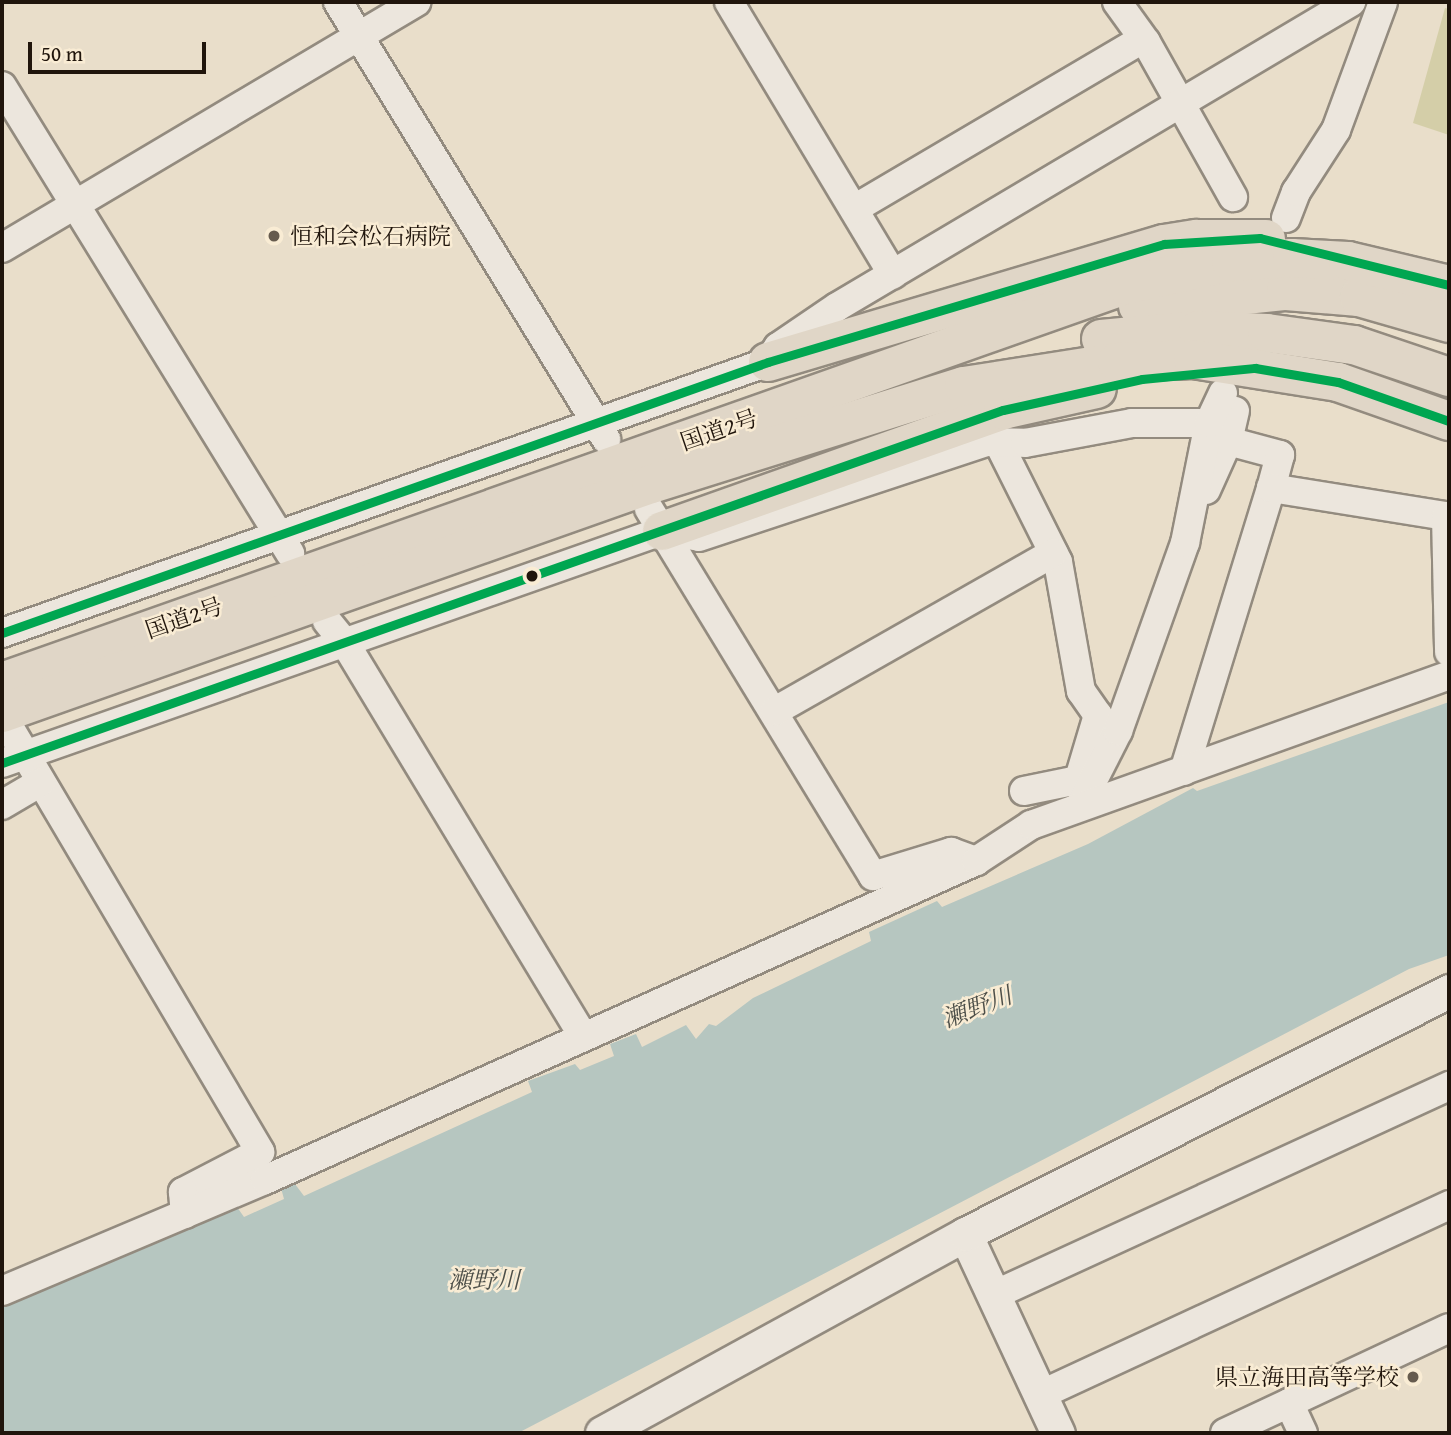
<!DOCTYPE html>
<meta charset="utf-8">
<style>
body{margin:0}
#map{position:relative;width:1451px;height:1435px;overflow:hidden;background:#e9deca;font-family:"Gentium Book Plus","Noto Serif JP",serif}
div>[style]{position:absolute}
.green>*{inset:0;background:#d4cea8}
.water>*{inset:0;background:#b6c6c0}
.roads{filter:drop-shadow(2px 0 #938b7f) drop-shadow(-2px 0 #938b7f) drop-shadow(0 2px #938b7f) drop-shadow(0 -2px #938b7f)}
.minor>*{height:28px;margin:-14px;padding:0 14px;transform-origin:14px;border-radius:14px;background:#ece6dd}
.tertiary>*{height:33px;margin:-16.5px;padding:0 16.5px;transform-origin:16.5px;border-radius:16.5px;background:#ece6dd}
.trunk>*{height:38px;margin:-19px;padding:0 19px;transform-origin:19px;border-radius:19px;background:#e0d6c7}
.bus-1>*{height:9px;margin:-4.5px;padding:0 4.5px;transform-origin:4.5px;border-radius:4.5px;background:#00a651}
.dots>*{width:19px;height:19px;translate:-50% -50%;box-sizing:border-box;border:4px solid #f9ecd4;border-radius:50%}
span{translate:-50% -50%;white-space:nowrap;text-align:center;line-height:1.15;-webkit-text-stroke:5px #f9ecd4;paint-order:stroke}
.poi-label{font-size:23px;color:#20150c}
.left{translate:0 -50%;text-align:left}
.right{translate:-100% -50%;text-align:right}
.street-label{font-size:23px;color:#20150c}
.water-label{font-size:24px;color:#4d4f49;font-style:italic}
.frame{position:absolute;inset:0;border:4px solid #20150c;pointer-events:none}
.scale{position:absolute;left:28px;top:42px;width:178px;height:32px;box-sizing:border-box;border:4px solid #20150c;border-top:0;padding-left:9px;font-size:21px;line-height:24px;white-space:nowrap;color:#20150c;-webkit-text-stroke:5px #f9ecd4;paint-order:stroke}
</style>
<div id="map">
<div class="green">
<i style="clip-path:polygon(1445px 8px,1449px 9px,1449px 135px,1413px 123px)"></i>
</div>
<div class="water">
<i style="clip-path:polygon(1449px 702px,1449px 955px,1409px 969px,518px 1433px,2px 1433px,2px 1308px,237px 1207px,244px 1217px,284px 1199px,281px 1188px,295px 1184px,304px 1196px,532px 1092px,528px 1081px,575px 1064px,580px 1070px,614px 1056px,610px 1044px,636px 1034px,642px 1047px,686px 1025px,696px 1039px,709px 1024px,716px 1026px,753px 998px,871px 941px,869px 932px,937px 901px,942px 907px,1088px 844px,1193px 788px,1197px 791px)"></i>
</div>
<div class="roads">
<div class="minor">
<i style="left:338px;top:2px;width:513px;rotate:58.48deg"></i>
<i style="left:729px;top:2px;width:318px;rotate:59deg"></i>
<i style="left:1117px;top:2px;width:49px;rotate:54.1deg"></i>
<i style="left:1146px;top:42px;width:178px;rotate:60.7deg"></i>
<i style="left:2px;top:86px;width:549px;rotate:58.34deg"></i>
<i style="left:854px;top:209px;width:335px;rotate:-30.5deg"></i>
<i style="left:1286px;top:218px;width:28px;rotate:-69deg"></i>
<i style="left:1296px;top:192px;width:74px;rotate:-57.2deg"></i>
<i style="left:1336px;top:130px;width:136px;rotate:-69.8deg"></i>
<i style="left:2px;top:248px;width:482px;rotate:-30.7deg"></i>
<i style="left:1228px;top:441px;width:54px;rotate:15.1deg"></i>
<i style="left:1280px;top:455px;width:34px;rotate:105deg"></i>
<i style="left:998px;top:442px;width:134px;rotate:63.4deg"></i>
<i style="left:1058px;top:562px;width:131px;rotate:79.9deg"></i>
<i style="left:1081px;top:691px;width:29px;rotate:55deg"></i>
<i style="left:1098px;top:715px;width:70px;rotate:106.6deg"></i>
<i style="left:1206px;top:490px;width:54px;rotate:-65.8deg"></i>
<i style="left:1228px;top:441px;width:31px;rotate:-77deg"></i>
<i style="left:649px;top:509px;width:430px;rotate:58.6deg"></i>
<i style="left:873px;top:876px;width:82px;rotate:-17.1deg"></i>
<i style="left:951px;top:852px;width:27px;rotate:20deg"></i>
<i style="left:327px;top:621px;width:28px;rotate:51deg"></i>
<i style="left:345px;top:643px;width:458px;rotate:58.8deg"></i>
<i style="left:2px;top:633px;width:813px;rotate:-19.48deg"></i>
<i style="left:768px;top:362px;width:18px;rotate:-56deg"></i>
<i style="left:778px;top:347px;width:71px;rotate:-34.1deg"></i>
<i style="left:837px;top:307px;width:598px;rotate:-30.68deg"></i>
<i style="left:775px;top:711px;width:320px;rotate:-29.6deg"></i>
<i style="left:12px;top:732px;width:488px;rotate:59.4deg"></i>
<i style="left:260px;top:1152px;width:87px;rotate:152.5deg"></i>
<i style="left:183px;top:1192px;width:22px;rotate:85deg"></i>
<i style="left:2px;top:763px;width:700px;rotate:-19.37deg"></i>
<i style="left:662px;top:531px;width:37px;rotate:9deg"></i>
<i style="left:699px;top:537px;width:302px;rotate:-18.3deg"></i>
<i style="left:986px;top:442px;width:39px;rotate:1deg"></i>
<i style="left:1025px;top:443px;width:109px;rotate:-10.6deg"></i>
<i style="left:1132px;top:423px;width:77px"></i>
<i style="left:1184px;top:771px;width:296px;rotate:-72.9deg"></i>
<i style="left:1271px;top:488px;width:177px;rotate:9.1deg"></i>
<i style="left:1446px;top:516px;width:136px;rotate:88.7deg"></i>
<i style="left:1024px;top:791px;width:55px;rotate:-11.5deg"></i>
<i style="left:1081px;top:804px;width:82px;rotate:-63.1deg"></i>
<i style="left:1118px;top:731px;width:200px;rotate:-70.4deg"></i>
<i style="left:1185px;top:543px;width:122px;rotate:-78.7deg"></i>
<i style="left:1209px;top:423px;width:33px;rotate:-65deg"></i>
<i style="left:2px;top:805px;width:45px;rotate:-30.5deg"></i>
<i style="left:2px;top:1291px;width:285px;rotate:-22.9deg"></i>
<i style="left:265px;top:1180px;width:779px;rotate:-24.16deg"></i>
<i style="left:976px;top:861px;width:66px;rotate:-33.2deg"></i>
<i style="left:1031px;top:825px;width:444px;rotate:-19.7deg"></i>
<i style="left:994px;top:1295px;width:501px;rotate:-24.67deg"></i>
<i style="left:1040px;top:1395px;width:451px;rotate:-24.9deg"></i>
<i style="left:1289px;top:1403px;width:33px;rotate:65deg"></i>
<i style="left:1225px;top:1433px;width:247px;rotate:-25.1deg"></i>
</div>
<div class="tertiary">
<i style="left:965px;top:1234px;width:220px;rotate:65deg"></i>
<i style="left:602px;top:1433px;width:414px;rotate:-28.7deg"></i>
<i style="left:965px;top:1234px;width:542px;rotate:-26.66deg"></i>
</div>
<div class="trunk">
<i style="left:1138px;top:306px;width:149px;rotate:-5.8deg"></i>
<i style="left:1286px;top:291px;width:73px;rotate:4.7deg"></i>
<i style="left:1359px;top:297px;width:94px;rotate:16.1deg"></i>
<i style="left:1101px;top:339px;width:97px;rotate:-5.3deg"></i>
<i style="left:1198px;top:330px;width:69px;rotate:2.5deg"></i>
<i style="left:1267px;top:333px;width:88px;rotate:7.9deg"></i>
<i style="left:1354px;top:345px;width:100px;rotate:18.6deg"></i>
<i style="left:768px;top:362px;width:413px;rotate:-16.6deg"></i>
<i style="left:1164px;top:244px;width:33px;rotate:-9deg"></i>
<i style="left:1197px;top:239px;width:69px"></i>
<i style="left:662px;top:531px;width:362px;rotate:-19.5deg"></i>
<i style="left:1003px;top:410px;width:96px;rotate:-12.6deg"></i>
<i style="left:2px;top:682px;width:1191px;rotate:-19.47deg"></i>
<i style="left:1125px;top:285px;width:108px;rotate:-12.2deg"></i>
<i style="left:1231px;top:262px;width:61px;rotate:-3.8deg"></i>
<i style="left:1292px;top:258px;width:56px;rotate:3.1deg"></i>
<i style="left:1348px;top:261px;width:104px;rotate:13.4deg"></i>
<i style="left:2px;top:713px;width:688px;rotate:-19.44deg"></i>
<i style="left:651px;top:484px;width:328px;rotate:-17.4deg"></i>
<i style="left:964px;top:386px;width:155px;rotate:-8.9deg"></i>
<i style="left:1117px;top:362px;width:76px;rotate:-2.3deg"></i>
<i style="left:1193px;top:359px;width:147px;rotate:9deg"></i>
<i style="left:1338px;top:382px;width:118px;rotate:19.4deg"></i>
</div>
</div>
<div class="bus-1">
<i style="left:2px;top:633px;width:813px;rotate:-19.48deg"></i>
<i style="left:768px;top:362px;width:413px;rotate:-16.6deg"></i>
<i style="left:1164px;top:244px;width:96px;rotate:-3.6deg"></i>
<i style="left:1260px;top:238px;width:195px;rotate:14deg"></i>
<i style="left:2px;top:763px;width:1061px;rotate:-19.43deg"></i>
<i style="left:1003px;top:410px;width:142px;rotate:-12.6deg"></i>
<i style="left:1142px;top:379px;width:114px;rotate:-5.6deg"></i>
<i style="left:1255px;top:368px;width:84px;rotate:9.6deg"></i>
<i style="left:1338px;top:382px;width:118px;rotate:19.4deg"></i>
</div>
<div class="dots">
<i style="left:274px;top:236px;background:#665b4e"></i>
<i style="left:532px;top:576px;background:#20150c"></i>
<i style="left:1413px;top:1377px;background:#665b4e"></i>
</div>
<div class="poi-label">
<span class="left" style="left:290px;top:236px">恒和会松石病院</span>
<span class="right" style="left:1399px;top:1377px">県立海田高等学校</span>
</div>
<div class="street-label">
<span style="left:719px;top:430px;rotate:-19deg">国道2号</span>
<span style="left:184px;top:618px;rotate:-19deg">国道2号</span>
</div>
<div class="water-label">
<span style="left:977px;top:1007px;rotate:-21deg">瀬野川</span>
<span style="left:484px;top:1280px">瀬野川</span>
</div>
<div class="frame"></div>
<div class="scale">50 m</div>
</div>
